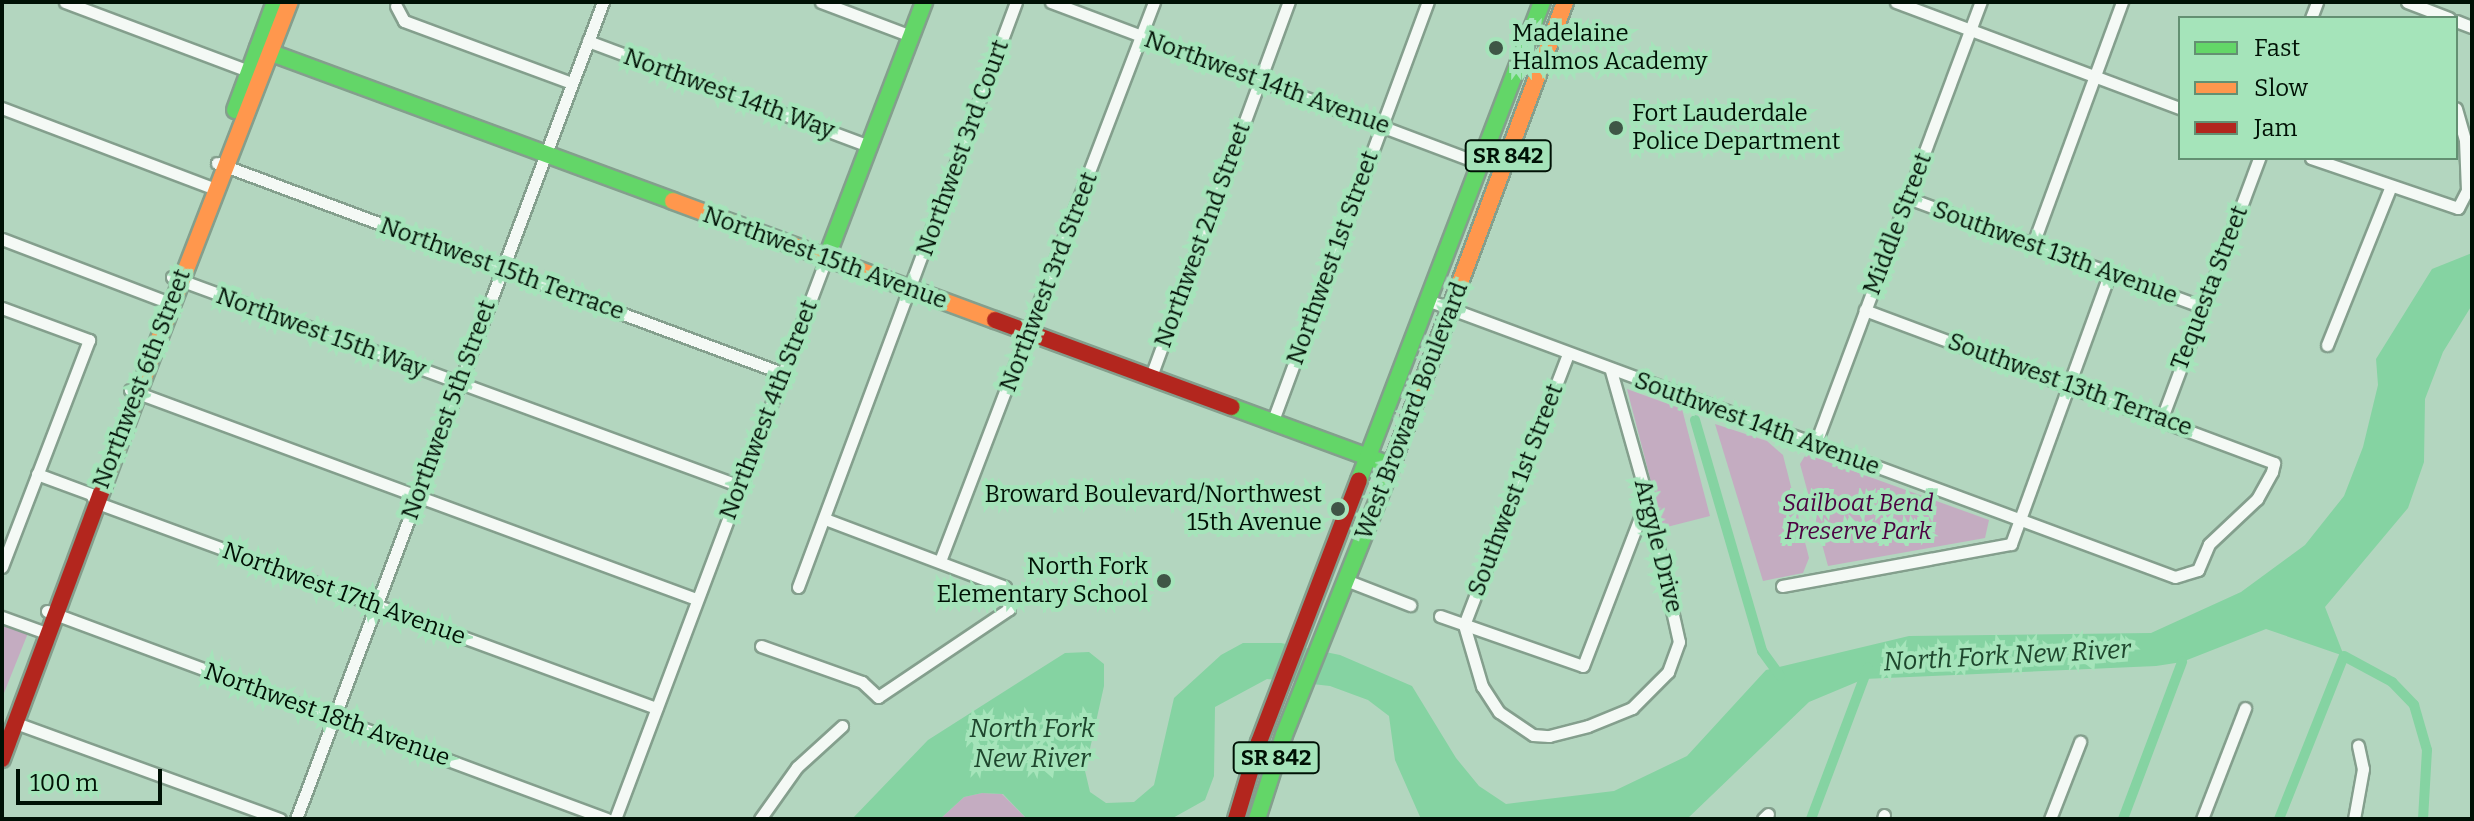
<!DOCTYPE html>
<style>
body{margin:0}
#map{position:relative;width:2474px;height:821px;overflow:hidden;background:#b3d6bf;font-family:Bitter,serif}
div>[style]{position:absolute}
.green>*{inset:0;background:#c4acc1}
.water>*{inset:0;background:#85d3a2}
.canal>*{height:10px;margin:-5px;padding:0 5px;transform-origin:5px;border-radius:5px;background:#85d3a2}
.roads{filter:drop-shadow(2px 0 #849f8d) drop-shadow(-2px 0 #849f8d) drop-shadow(0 2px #849f8d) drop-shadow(0 -2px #849f8d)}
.street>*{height:11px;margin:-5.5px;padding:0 5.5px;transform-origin:5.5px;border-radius:5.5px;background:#f4f9f5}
.fast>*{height:16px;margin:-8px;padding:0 8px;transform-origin:8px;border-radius:8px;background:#63d668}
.slow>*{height:16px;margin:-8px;padding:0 8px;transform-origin:8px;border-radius:8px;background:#ff974d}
.jam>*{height:16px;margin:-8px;padding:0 8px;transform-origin:8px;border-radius:8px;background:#b3261e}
.dots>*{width:22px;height:22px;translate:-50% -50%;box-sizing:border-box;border:4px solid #a5e4ba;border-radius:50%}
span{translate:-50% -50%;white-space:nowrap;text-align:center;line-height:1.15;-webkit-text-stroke:8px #a5e4ba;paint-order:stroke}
.shield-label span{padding:2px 6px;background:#a5e4ba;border:2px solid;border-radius:6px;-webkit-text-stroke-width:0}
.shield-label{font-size:22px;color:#001105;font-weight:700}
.poi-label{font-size:24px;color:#001105}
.left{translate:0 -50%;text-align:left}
.right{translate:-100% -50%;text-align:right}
.street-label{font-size:24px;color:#001105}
.park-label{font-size:24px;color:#4d0343;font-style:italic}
.water-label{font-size:26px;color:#1e462d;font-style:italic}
.frame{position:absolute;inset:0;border:4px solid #001105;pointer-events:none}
.legend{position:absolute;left:2178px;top:16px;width:280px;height:144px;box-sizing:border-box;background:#a5e4ba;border:2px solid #639072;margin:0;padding:10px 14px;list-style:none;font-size:24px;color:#001105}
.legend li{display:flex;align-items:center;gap:16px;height:40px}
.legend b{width:40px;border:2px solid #639072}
.scale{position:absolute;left:16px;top:769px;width:146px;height:36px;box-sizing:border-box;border:4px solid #001105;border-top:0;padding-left:10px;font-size:24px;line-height:28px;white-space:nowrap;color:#001105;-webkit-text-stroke:6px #a5e4ba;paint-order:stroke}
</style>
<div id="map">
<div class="green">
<i style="clip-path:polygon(1627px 389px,1682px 409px,1710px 516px,1663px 528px)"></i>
<i style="clip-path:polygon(1715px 424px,1767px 441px,1783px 455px,1809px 558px,1803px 573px,1763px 581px)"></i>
<i style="clip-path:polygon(1806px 454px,1989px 520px,1985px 538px,1828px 566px,1800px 464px)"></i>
<i style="clip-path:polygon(2px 623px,28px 633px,2px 698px)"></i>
<i style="clip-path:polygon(982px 793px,1002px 794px,1027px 819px,940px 819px,964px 797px)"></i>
</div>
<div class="water">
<i style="clip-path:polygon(2472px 253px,2472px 305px,2443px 352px,2425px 399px,2424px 462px,2408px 508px,2325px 607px,2344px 656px,2266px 629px,2182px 662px,2156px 666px,1864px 679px,1809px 702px,1687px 819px,1421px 819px,1395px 760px,1389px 716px,1368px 700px,1330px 686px,1267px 679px,1215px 707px,1214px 776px,1205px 800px,1171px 819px,1027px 819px,1003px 794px,982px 793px,964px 797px,940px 819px,852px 819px,928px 740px,1065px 653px,1089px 652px,1104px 664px,1104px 686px,1085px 771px,1090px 792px,1106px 803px,1134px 802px,1154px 785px,1174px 698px,1221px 655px,1243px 643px,1281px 643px,1340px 655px,1412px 686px,1456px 758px,1479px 786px,1506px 804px,1614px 791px,1687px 756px,1766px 670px,1909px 636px,2151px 633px,2241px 592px,2305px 545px,2344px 496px,2363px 447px,2378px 385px,2376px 359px,2432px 269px)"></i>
</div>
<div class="canal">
<i style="left:1695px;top:420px;width:241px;rotate:73.8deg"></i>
<i style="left:1762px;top:651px;width:31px;rotate:54deg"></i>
<i style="left:1811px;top:819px;width:162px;rotate:-69.4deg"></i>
<i style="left:2123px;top:819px;width:168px;rotate:-69.4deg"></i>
<i style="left:2279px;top:819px;width:175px;rotate:-68.3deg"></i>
<i style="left:2344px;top:656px;width:55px;rotate:28.4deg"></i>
<i style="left:2392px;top:682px;width:32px;rotate:46deg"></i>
<i style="left:2414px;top:705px;width:47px;rotate:73.9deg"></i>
<i style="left:2427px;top:750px;width:69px;rotate:93.3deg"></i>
</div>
<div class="roads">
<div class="street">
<i style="left:65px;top:2px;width:197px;rotate:20.6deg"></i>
<i style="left:821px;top:2px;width:96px;rotate:20.7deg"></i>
<i style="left:1051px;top:2px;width:460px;rotate:20.6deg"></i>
<i style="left:1896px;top:2px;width:303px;rotate:20.5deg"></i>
<i style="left:2407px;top:2px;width:45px;rotate:20.9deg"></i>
<i style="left:396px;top:6px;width:17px;rotate:62deg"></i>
<i style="left:404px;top:21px;width:179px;rotate:20.3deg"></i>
<i style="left:2311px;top:18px;width:17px;rotate:-69deg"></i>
<i style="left:2456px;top:21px;width:17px;rotate:21deg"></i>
<i style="left:588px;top:41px;width:300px;rotate:20.5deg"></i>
<i style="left:2px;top:108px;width:226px;rotate:20.8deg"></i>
<i style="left:2311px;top:158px;width:155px;rotate:18.8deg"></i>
<i style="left:2458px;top:208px;width:20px;rotate:-63deg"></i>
<i style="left:2467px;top:190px;width:50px;rotate:-92.3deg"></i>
<i style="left:2465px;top:140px;width:33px;rotate:-106deg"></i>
<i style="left:217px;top:163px;width:603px;rotate:20.39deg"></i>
<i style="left:1908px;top:198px;width:314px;rotate:20.3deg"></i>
<i style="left:2px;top:239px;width:180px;rotate:20.9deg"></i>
<i style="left:2033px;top:244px;width:258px;rotate:-69.8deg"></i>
<i style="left:172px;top:277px;width:605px;rotate:20.2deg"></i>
<i style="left:1430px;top:301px;width:794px;rotate:20.33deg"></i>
<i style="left:2175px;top:577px;width:24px;rotate:-17deg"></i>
<i style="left:2198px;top:570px;width:28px;rotate:-67deg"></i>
<i style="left:2209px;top:544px;width:66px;rotate:-43.2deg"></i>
<i style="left:2257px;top:499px;width:31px;rotate:-61deg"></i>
<i style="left:2272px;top:472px;width:9px;rotate:-77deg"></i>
<i style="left:2274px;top:463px;width:437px;rotate:-159.5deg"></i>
<i style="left:2px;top:308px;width:93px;rotate:20.2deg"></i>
<i style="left:89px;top:340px;width:243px;rotate:111deg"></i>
<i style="left:2327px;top:345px;width:169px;rotate:-68.1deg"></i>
<i style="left:1568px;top:354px;width:290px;rotate:111deg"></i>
<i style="left:1464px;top:625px;width:64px;rotate:73.6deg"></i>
<i style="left:1482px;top:686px;width:31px;rotate:57deg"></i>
<i style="left:1499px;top:712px;width:41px;rotate:34.1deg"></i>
<i style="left:1533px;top:735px;width:16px;rotate:4deg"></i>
<i style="left:1549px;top:736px;width:40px;rotate:-14.4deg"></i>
<i style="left:1588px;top:726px;width:48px;rotate:-22.2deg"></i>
<i style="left:1632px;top:708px;width:51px;rotate:-45deg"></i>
<i style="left:1668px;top:672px;width:32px;rotate:-70deg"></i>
<i style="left:1679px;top:642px;width:148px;rotate:-102.5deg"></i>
<i style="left:1647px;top:498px;width:132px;rotate:-105.8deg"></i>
<i style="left:1150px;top:379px;width:402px;rotate:-69.8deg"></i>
<i style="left:130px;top:390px;width:603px;rotate:20.27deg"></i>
<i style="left:2162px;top:418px;width:278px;rotate:-69.5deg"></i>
<i style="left:1272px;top:423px;width:449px;rotate:-69.7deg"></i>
<i style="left:1815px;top:445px;width:473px;rotate:-69.5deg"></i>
<i style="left:37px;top:474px;width:58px;rotate:20.3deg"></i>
<i style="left:91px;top:494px;width:9px;rotate:63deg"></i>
<i style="left:95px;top:502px;width:598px;rotate:20.16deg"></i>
<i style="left:940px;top:561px;width:599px;rotate:-69.05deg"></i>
<i style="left:1346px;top:580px;width:69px;rotate:21.3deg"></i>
<i style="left:1782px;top:586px;width:233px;rotate:-10.4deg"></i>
<i style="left:2011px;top:544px;width:289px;rotate:-70deg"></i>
<i style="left:798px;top:587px;width:624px;rotate:-69.56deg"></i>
<i style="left:47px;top:611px;width:597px;rotate:20.38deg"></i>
<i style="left:1440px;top:616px;width:151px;rotate:19.3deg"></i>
<i style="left:1583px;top:666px;width:179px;rotate:-69deg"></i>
<i style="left:2px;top:617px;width:47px;rotate:20deg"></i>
<i style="left:761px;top:646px;width:107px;rotate:19.6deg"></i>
<i style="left:862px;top:682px;width:22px;rotate:43deg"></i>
<i style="left:878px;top:697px;width:158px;rotate:-33.9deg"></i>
<i style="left:1009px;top:609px;width:22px;rotate:-100deg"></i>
<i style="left:1005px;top:587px;width:192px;rotate:-159.3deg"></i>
<i style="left:13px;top:722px;width:284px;rotate:20deg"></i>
<i style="left:296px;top:819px;width:873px;rotate:-69.41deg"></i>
<i style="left:615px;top:819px;width:598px;rotate:-69.35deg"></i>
<i style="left:760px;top:819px;width:64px;rotate:-54.6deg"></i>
<i style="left:797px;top:767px;width:61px;rotate:-42.3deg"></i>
<i style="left:1763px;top:819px;width:7px;rotate:-45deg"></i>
<i style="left:1883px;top:819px;width:4px;rotate:-76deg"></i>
<i style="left:2050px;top:819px;width:83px;rotate:-68.7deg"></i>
<i style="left:2202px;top:819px;width:119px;rotate:-68.8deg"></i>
<i style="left:2354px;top:819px;width:51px;rotate:-79.8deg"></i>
<i style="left:2363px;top:769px;width:24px;rotate:-102deg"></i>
</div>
<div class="fast">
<i style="left:258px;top:48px;width:442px;rotate:20.2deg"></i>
<i style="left:235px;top:110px;width:115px;rotate:-69.7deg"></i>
<i style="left:826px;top:259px;width:275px;rotate:-69.1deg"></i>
<i style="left:1232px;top:407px;width:171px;rotate:20.2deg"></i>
<i style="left:1359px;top:480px;width:512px;rotate:-69.05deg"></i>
<i style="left:1257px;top:819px;width:88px;rotate:-72.2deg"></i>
<i style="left:1284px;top:735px;width:280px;rotate:-68.2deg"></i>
</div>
<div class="slow">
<i style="left:673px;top:201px;width:343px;rotate:20.3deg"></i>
<i style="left:138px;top:393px;width:420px;rotate:-68.8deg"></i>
<i style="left:1388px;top:475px;width:505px;rotate:-69.48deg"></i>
</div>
<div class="jam">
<i style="left:995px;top:320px;width:252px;rotate:20.2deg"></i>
<i style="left:2px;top:759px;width:390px;rotate:-69.6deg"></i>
<i style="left:1236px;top:819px;width:80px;rotate:-73.4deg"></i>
<i style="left:1259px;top:742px;width:280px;rotate:-69.1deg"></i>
</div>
</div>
<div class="dots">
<i style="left:1496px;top:48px;background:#3f5646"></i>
<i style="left:1616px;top:128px;background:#3f5646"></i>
<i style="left:1338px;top:509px;background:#3f5646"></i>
<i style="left:1164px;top:581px;background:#3f5646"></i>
</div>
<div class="shield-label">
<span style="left:1508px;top:156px">SR 842</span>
<span style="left:1276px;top:758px">SR 842</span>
</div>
<div class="poi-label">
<span class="left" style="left:1512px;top:48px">Madelaine<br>Halmos Academy</span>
<span class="left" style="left:1632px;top:128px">Fort Lauderdale<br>Police Department</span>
<span class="right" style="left:1322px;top:509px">Broward Boulevard/Northwest<br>15th Avenue</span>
<span class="right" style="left:1148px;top:581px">North Fork<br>Elementary School</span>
</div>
<div class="street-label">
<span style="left:1267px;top:83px;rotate:20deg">Northwest 14th Avenue</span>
<span style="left:729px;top:94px;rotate:20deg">Northwest 14th Way</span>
<span style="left:963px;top:148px;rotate:-70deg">Northwest 3rd Court</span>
<span style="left:1898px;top:224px;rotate:-69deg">Middle Street</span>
<span style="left:1203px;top:235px;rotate:-70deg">Northwest 2nd Street</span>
<span style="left:2055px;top:253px;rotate:20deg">Southwest 13th Avenue</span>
<span style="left:825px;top:258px;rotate:20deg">Northwest 15th Avenue</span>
<span style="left:1333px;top:258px;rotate:-70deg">Northwest 1st Street</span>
<span style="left:502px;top:269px;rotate:20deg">Northwest 15th Terrace</span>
<span style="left:1049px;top:282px;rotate:-69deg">Northwest 3rd Street</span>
<span style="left:2210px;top:288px;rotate:-69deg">Tequesta Street</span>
<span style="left:321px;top:333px;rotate:20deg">Northwest 15th Way</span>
<span style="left:142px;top:379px;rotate:-69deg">Northwest 6th Street</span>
<span style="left:2070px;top:385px;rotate:20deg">Southwest 13th Terrace</span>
<span style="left:449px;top:410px;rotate:-70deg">Northwest 5th Street</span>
<span style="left:769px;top:410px;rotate:-69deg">Northwest 4th Street</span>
<span style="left:1412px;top:411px;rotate:-69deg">West Broward Boulevard</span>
<span style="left:1757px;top:424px;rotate:20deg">Southwest 14th Avenue</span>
<span style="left:1516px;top:490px;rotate:-69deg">Southwest 1st Street</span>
<span style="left:1658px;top:546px;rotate:76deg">Argyle Drive</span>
<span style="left:344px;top:594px;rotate:20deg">Northwest 17th Avenue</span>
<span style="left:327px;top:715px;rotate:20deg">Northwest 18th Avenue</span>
</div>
<div class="park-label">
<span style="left:1858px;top:518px">Sailboat Bend<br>Preserve Park</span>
</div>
<div class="water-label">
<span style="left:2007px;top:656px;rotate:-3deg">North Fork New River</span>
<span style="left:1032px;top:744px">North Fork<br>New River</span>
</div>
<div class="frame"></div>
<ul class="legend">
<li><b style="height:10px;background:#63d668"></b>Fast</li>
<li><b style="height:10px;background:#ff974d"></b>Slow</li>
<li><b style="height:10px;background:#b3261e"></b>Jam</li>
</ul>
<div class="scale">100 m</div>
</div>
